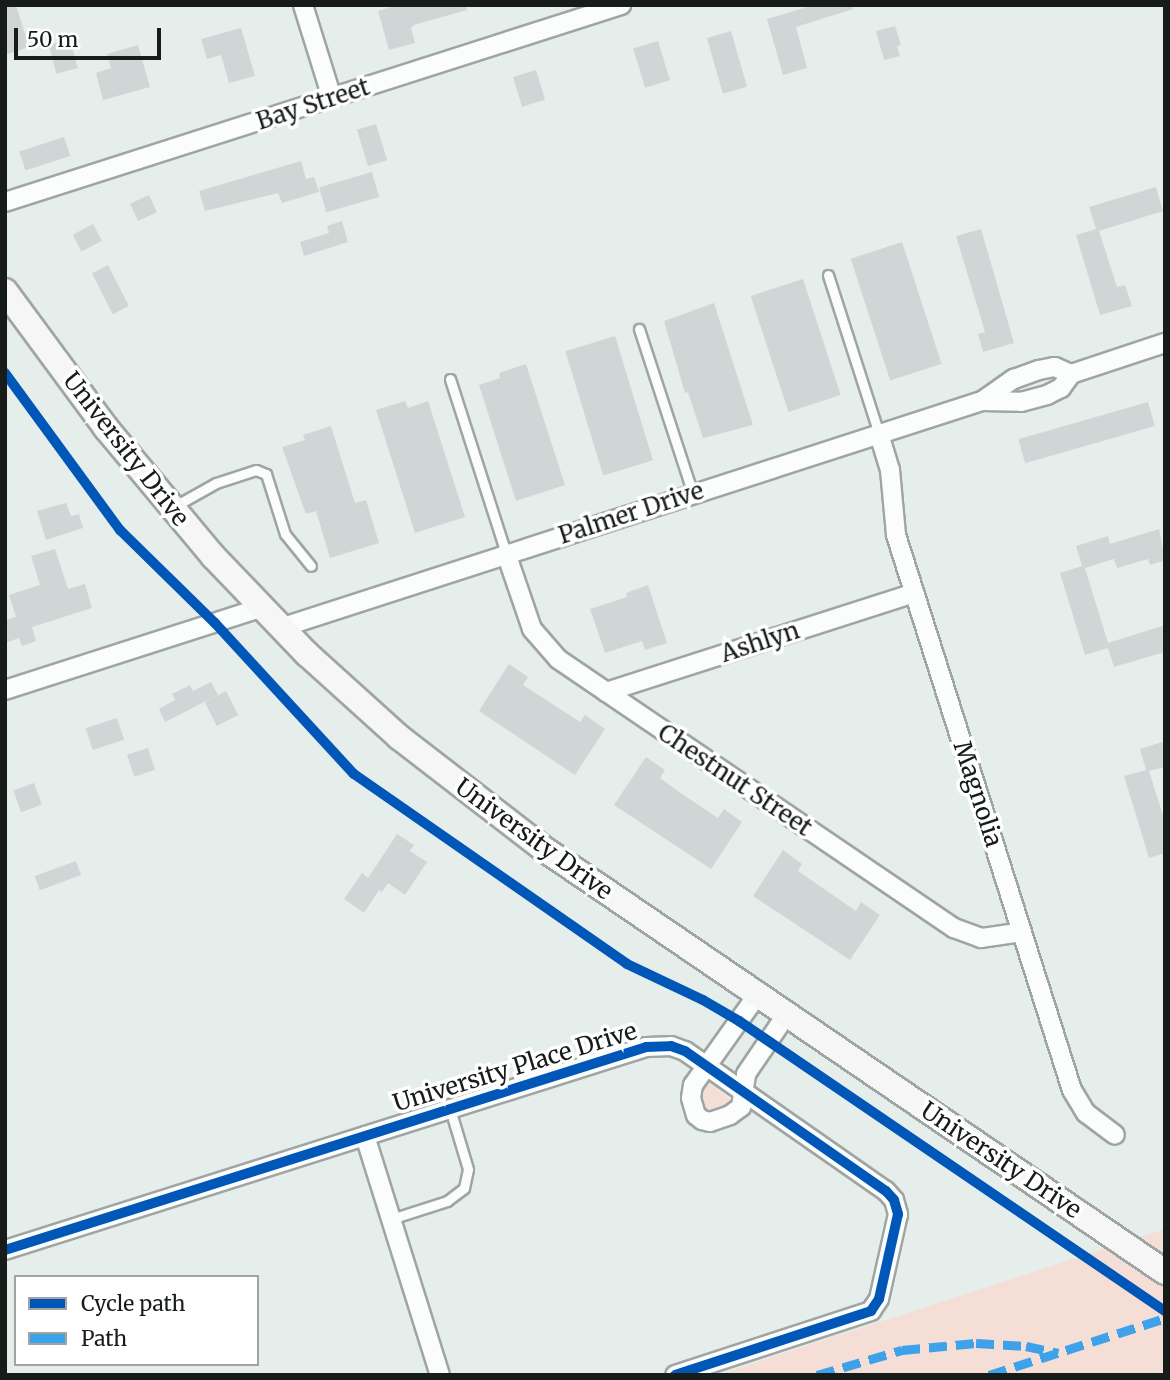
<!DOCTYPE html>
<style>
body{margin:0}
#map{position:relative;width:1170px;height:1380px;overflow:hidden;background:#e6eeec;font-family:Merriweather,serif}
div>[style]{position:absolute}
.green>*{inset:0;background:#f4ded5}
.building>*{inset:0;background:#d0d6d5;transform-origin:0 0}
.roads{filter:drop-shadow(2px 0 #9fa5a3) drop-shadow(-2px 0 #9fa5a3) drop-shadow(0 2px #9fa5a3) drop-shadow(0 -2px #9fa5a3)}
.lane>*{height:9px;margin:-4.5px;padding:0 4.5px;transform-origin:4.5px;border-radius:4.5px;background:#fbfcfc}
.street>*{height:18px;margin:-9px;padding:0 9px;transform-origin:9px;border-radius:9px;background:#fbfcfc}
.secondary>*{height:24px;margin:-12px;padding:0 12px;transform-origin:12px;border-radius:12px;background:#f7f6f6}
.quiet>*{height:9px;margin-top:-4.5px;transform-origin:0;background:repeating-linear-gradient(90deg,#3da2ea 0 18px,transparent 0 27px)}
.cycleway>*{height:10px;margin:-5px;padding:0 5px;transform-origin:5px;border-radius:5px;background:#0057b8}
span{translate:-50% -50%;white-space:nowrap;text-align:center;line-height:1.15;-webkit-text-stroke:7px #fff;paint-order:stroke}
.street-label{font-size:24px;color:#171c1b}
.frame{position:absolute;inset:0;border:7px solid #171c1b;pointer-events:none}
.legend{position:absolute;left:14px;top:1275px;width:245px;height:91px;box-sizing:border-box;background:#fff;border:2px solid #a2a4a4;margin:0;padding:9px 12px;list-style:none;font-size:21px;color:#171c1b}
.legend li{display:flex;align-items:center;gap:14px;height:35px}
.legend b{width:35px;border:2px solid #a2a4a4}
.scale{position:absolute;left:14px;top:28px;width:147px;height:32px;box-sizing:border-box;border:4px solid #171c1b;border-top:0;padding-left:9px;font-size:21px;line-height:24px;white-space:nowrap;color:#171c1b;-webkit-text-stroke:5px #fff;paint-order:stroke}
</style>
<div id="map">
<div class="green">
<i style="clip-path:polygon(709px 1083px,731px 1100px,727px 1106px,715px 1112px,707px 1110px,699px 1099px,700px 1091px)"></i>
<i style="clip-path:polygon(1165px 1229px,1165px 1371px,1152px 1375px,717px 1375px)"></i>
</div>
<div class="building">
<i style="clip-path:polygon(5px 5px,16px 5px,29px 47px,5px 55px)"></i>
<i style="clip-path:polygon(398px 5px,466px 5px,467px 10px,414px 25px,411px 28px,415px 43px,389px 50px,378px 11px)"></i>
<i style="clip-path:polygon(814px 5px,852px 5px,853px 9px,796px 27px,807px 68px,783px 75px,767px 19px)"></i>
<i style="clip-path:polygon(895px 26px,901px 45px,897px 46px,900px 56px,884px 60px,876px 31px)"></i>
<i style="clip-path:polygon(241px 28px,255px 76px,229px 83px,221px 55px,207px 59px,201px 39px)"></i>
<i style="left:731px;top:31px;width:58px;height:25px;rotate:74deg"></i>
<i style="left:70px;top:39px;width:30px;height:22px;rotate:75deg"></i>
<i style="left:658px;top:41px;width:41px;height:26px;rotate:73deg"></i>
<i style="clip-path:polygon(138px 45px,150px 87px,103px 100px,96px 73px,111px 68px,107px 54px)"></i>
<i style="left:536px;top:70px;width:31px;height:24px;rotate:73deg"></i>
<i style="left:376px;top:124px;width:38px;height:20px;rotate:73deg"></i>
<i style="left:64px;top:137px;width:20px;height:47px;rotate:72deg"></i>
<i style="clip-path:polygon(301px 161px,306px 179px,314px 177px,319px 192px,282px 203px,278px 193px,205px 211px,199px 191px)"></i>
<i style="left:372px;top:172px;width:26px;height:55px;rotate:74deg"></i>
<i style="clip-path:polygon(1156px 187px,1163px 211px,1099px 231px,1117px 287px,1125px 285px,1132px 306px,1100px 315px,1076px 235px,1096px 229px,1089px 207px)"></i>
<i style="left:149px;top:195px;width:19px;height:21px;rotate:65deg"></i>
<i style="clip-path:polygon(342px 221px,348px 242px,304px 256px,300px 242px,329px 233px,327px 226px)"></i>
<i style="left:93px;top:224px;width:19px;height:23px;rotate:62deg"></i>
<i style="clip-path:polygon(981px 229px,1014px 343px,983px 352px,978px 334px,985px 332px,956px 236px)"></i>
<i style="left:902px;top:242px;width:128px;height:54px;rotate:72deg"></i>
<i style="left:108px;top:265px;width:46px;height:18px;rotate:63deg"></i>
<i style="left:803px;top:279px;width:122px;height:55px;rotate:72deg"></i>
<i style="clip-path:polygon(714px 303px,753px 425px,703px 438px,688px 392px,685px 393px,664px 321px)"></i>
<i style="left:615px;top:336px;width:130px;height:52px;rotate:73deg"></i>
<i style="clip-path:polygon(526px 364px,565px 485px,516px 501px,479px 385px,500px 378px,499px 373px)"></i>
<i style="clip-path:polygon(405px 401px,408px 408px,428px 401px,465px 517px,415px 533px,376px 410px)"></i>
<i style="left:1148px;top:402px;width:25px;height:135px;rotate:74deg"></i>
<i style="clip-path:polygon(331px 426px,355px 503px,366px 500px,379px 543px,330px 558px,316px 511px,306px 514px,282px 447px,305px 440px,303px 435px)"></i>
<i style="clip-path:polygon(66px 503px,71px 516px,79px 514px,83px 528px,46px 540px,37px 511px)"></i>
<i style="clip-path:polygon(1159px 529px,1165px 560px,1150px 565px,1148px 559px,1117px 568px,1114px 559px,1085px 568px,1108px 643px,1165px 625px,1165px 652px,1114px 667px,1108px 648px,1085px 655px,1060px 573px,1082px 566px,1076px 546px,1108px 536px,1110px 544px)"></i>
<i style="clip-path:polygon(55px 549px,68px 589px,85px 584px,92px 608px,32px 627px,36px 641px,22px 646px,19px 638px,5px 643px,5px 620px,16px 617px,9px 595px,40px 585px,31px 556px)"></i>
<i style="clip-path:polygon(648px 585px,667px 643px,645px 650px,642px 641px,605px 653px,590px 609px,627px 597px,626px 593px)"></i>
<i style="clip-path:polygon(509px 664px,528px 677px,523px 685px,580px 722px,585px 715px,605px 729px,575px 775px,479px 711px)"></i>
<i style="clip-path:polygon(211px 682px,218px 695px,165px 722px,159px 709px,175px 700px,172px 694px,190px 685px,193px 691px)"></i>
<i style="left:226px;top:691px;width:27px;height:24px;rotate:63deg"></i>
<i style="left:117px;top:718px;width:23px;height:33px;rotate:72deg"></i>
<i style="clip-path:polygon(1165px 741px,1165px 767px,1149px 771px,1165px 822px,1165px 853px,1149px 858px,1124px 776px,1146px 770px,1140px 749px)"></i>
<i style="left:148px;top:748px;width:23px;height:22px;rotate:72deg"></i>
<i style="clip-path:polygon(646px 757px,665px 770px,660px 778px,679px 792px,718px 818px,724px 809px,742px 822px,711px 869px,614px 805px)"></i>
<i style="left:34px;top:783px;width:23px;height:22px;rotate:70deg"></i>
<i style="clip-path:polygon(397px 834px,414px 845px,410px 851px,427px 862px,405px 895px,388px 883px,382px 892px,379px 890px,364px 913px,344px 899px,362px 873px,368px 878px)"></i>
<i style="clip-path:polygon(783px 850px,802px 864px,798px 871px,856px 911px,861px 902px,880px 915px,850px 960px,753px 896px)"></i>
<i style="left:76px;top:861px;width:15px;height:44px;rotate:70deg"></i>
</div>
<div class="roads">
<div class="lane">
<i style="left:828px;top:275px;width:167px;rotate:72.2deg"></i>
<i style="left:639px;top:329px;width:174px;rotate:71.9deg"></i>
<i style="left:450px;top:379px;width:183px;rotate:72.2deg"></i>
<i style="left:175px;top:506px;width:47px;rotate:-29.3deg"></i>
<i style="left:216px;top:483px;width:42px;rotate:-18deg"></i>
<i style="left:256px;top:470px;width:11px;rotate:22deg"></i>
<i style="left:266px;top:474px;width:63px;rotate:72.4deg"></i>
<i style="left:285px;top:534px;width:41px;rotate:50.9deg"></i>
<i style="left:391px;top:1219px;width:59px;rotate:-17.8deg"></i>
<i style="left:447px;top:1201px;width:21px;rotate:-37deg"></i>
<i style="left:464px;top:1188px;width:19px;rotate:-78deg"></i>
<i style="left:468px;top:1169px;width:63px;rotate:-106.7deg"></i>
</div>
<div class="street">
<i style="left:303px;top:5px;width:97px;rotate:72.7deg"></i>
<i style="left:5px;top:202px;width:647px;rotate:-17.73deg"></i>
<i style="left:982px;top:401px;width:39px;rotate:1deg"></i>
<i style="left:1021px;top:402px;width:27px;rotate:-15deg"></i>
<i style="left:1047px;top:395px;width:16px;rotate:-27deg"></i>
<i style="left:1061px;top:388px;width:17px;rotate:-54deg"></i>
<i style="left:1071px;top:374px;width:99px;rotate:-18.3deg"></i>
<i style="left:879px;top:434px;width:38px;rotate:73deg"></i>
<i style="left:890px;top:470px;width:65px;rotate:84.7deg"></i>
<i style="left:896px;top:535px;width:582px;rotate:72.41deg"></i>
<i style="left:1072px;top:1090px;width:27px;rotate:59deg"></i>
<i style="left:1086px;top:1113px;width:36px;rotate:37deg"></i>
<i style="left:506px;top:553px;width:80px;rotate:71.1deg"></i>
<i style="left:532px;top:629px;width:40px;rotate:49deg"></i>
<i style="left:558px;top:659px;width:479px;rotate:34.2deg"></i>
<i style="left:954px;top:928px;width:29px;rotate:20deg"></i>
<i style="left:981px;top:938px;width:41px;rotate:-8.3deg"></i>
<i style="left:280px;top:628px;width:738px;rotate:-17.92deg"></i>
<i style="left:982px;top:401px;width:39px;rotate:-35deg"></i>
<i style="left:1014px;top:379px;width:27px;rotate:-20deg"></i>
<i style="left:1039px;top:370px;width:16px;rotate:-11deg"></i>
<i style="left:1055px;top:367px;width:17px;rotate:24deg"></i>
<i style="left:5px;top:690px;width:269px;rotate:-17.8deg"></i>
<i style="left:606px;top:692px;width:324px;rotate:-17.8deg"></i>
<i style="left:758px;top:994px;width:112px;rotate:125.5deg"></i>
<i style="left:693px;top:1085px;width:13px;rotate:99deg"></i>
<i style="left:691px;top:1098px;width:18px;rotate:74deg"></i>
<i style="left:696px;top:1115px;width:8px;rotate:40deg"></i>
<i style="left:702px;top:1120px;width:8px;rotate:14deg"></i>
<i style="left:710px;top:1122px;width:21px;rotate:-19deg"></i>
<i style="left:730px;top:1115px;width:14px;rotate:-36deg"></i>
<i style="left:741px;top:1107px;width:33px;rotate:-81deg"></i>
<i style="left:746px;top:1074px;width:73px;rotate:-55.7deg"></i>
<i style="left:365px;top:1136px;width:250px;rotate:72.6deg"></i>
<i style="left:5px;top:1250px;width:672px;rotate:-17.57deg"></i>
<i style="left:646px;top:1047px;width:25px;rotate:-2deg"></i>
<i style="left:671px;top:1046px;width:15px;rotate:20deg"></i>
<i style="left:685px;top:1051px;width:245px;rotate:34.9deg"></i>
<i style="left:886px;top:1191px;width:12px;rotate:48deg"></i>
<i style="left:894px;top:1200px;width:15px;rotate:74deg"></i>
<i style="left:898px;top:1214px;width:87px;rotate:102.6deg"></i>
<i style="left:879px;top:1299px;width:14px;rotate:124deg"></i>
<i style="left:871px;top:1311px;width:206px;rotate:161.9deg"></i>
</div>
<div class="secondary">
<i style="left:5px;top:291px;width:170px;rotate:53.6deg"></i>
<i style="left:106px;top:428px;width:167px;rotate:50.1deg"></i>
<i style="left:213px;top:556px;width:136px;rotate:46.2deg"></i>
<i style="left:307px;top:654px;width:124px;rotate:42.1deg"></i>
<i style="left:399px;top:737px;width:183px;rotate:37.7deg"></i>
<i style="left:544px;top:849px;width:751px;rotate:34.26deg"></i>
</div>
</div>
<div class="quiet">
<i style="left:817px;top:1375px;width:89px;rotate:-16.4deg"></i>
<i style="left:902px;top:1350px;width:74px;rotate:-5.4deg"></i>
<i style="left:976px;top:1343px;width:50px;rotate:3.4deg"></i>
<i style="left:1026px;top:1346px;width:33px;rotate:12deg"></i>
<i style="left:989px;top:1375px;width:185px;rotate:-17.9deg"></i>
</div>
<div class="cycleway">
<i style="left:5px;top:373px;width:195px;rotate:53.8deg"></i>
<i style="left:120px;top:530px;width:133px;rotate:44.4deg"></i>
<i style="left:215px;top:623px;width:205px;rotate:47.4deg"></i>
<i style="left:354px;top:774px;width:333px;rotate:34.8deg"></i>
<i style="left:627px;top:964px;width:84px;rotate:25.3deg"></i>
<i style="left:703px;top:1000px;width:42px;rotate:30.3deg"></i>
<i style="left:739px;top:1021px;width:515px;rotate:34.25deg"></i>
<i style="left:5px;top:1250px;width:672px;rotate:-17.57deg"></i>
<i style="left:646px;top:1047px;width:25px;rotate:-2deg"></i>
<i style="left:671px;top:1046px;width:15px;rotate:20deg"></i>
<i style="left:685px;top:1051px;width:245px;rotate:34.9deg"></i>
<i style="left:886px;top:1191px;width:12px;rotate:48deg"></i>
<i style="left:894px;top:1200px;width:15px;rotate:74deg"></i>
<i style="left:898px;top:1214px;width:87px;rotate:102.6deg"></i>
<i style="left:879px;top:1299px;width:14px;rotate:124deg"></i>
<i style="left:871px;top:1311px;width:206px;rotate:161.9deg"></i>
</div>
<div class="street-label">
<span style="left:313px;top:104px;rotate:-18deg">Bay Street</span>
<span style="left:126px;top:449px;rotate:52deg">University Drive</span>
<span style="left:631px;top:513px;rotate:-18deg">Palmer Drive</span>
<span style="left:760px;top:642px;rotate:-18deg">Ashlyn</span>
<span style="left:735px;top:780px;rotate:34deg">Chestnut Street</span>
<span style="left:978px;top:794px;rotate:72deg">Magnolia</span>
<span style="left:534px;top:839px;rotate:36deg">University Drive</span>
<span style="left:515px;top:1067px;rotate:-17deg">University Place Drive</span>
<span style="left:1001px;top:1160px;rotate:34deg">University Drive</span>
</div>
<div class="frame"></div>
<ul class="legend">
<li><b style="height:9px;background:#0057b8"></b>Cycle path</li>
<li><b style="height:9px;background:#3da2ea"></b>Path</li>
</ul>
<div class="scale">50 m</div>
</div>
